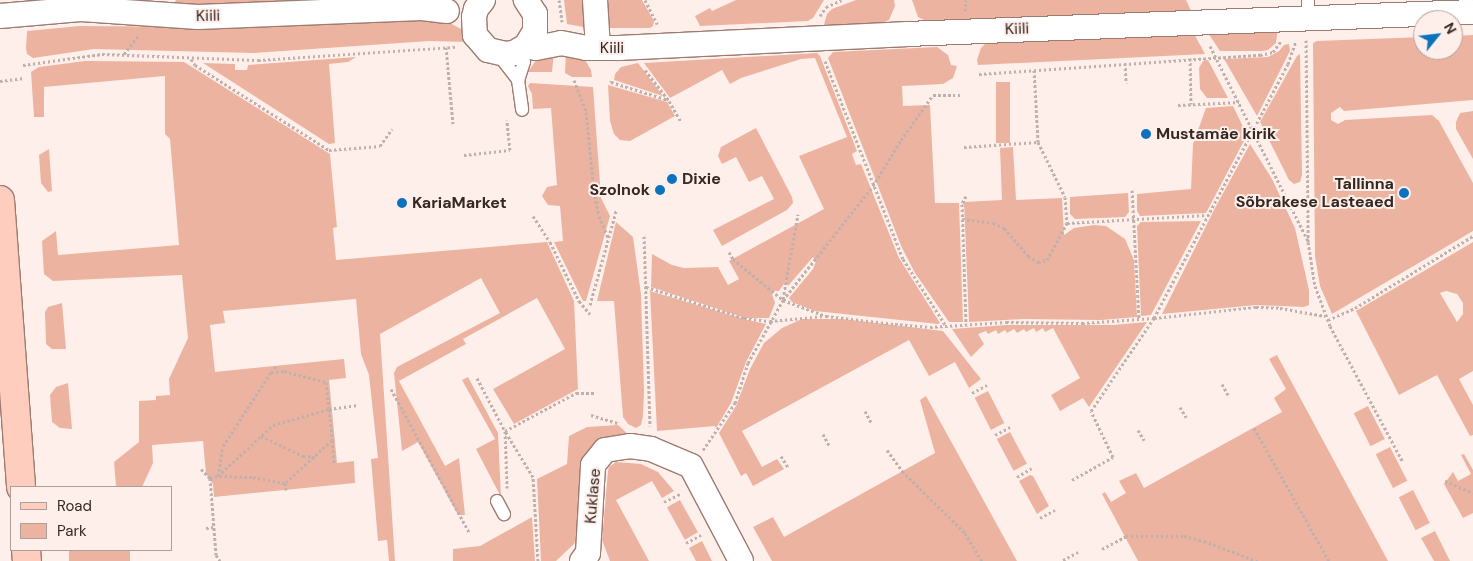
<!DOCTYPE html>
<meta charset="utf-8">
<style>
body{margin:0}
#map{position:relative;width:1473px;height:561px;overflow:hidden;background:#ffefea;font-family:"DM Sans",sans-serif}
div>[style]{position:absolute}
.green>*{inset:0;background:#edb3a1;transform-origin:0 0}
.path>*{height:3px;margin-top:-1.5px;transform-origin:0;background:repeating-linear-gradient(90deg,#c0b0ab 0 2.5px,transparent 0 5px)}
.roads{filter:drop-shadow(1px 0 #9d7b70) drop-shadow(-1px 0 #9d7b70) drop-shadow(0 1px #9d7b70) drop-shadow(0 -1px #9d7b70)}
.lane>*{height:12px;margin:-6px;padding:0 6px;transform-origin:6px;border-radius:6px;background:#fff}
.street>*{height:24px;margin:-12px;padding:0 12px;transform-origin:12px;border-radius:12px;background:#fff}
.primary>*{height:28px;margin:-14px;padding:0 14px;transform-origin:14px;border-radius:14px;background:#fecdbd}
.dots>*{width:14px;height:14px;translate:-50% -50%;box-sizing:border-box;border:2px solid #ffefea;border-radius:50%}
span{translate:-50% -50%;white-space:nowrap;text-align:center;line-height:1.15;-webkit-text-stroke:4px #ffefea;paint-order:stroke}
.street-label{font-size:16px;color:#352722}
.poi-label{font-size:16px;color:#352722;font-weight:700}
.left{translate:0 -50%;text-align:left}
.right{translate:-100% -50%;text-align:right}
.legend{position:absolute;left:10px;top:486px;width:162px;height:65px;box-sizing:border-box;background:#ffefea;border:1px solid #ae9f9a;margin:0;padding:6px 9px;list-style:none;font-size:15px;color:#352722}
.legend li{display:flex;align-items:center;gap:10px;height:25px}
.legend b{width:25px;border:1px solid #ae9f9a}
.north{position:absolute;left:1413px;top:10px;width:50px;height:50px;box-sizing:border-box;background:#ffefea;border:1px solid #ae9f9a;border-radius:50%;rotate:61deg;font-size:14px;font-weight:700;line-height:20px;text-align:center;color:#352722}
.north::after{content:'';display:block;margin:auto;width:18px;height:22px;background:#0b73be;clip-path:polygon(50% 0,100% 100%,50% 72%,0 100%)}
</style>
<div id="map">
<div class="green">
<i style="clip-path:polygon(176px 0,280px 0,277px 2px,187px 7px,178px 5px,175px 2px)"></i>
<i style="clip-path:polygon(564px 0,588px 0,589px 28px,567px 24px)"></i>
<i style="clip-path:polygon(603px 0,642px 0,654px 21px,653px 26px,650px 28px,604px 28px)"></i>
<i style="clip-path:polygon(736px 0,824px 0,813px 18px,808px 21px,700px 26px,695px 16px,710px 8px,712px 11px)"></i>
<i style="clip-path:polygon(856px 0,894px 0,895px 6px,889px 20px,881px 24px,823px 28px,827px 14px,832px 9px)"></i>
<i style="clip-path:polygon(912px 0,1186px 0,1192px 13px,928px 22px,918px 17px)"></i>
<i style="clip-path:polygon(405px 17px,448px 22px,461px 29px,469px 42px,429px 41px,253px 53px,94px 49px,33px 58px,27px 54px,26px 48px,27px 31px,80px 26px,212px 27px)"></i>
<i style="clip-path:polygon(1278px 27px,1276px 43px,1268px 50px,1262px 51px,1220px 51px,1206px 30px)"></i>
<i style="clip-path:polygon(1192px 30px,1205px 54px,978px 65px,977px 60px,981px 48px,990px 39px)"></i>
<i style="clip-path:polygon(1473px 35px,1473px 100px,1344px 111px,1340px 107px,1331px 113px,1331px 120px,1338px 124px,1345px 120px,1432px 115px,1439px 121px,1473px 183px,1473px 231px,1332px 314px,1320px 286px,1315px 256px,1313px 43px,1317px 41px,1423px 37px,1423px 50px,1453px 50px,1453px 36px)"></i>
<i style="clip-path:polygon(1289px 44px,1290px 51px,1257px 116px,1224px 59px,1268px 57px,1279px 51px,1284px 45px)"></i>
<i style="clip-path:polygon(937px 47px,948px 55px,951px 65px,957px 66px,953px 78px,943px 84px,902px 86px,903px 106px,930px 105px,935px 203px,959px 203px,963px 322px,949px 322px,915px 273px,902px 248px,828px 58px,833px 52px)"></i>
<i style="clip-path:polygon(554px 52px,552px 72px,528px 72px,538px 57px)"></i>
<i style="clip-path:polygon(566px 53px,581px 56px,585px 60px,591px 70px,592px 77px,572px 77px,565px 73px)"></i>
<i style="clip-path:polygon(817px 53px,820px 56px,857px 151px,852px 154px,856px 165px,861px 164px,899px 258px,940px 323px,938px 324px,815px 311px,792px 302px,789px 298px,813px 269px,816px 261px,813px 257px,788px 286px,786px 281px,779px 291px,771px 291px,775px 303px,769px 318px,745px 318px,651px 287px,652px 254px,672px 265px,684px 268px,718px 267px,728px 285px,739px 279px,729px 261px,824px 209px,799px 156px,847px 137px,815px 58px,801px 59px,741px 78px,730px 84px,722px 70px,670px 98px,644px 63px)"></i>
<i style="clip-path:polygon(1300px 54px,1302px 175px,1300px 182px,1294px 184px,1289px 180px,1260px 122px,1297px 56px)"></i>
<i style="clip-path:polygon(356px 57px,348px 62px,329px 64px,335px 143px,329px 144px,203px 63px,235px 64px,235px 70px,247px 70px,248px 65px)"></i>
<i style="clip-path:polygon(1208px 60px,1228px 98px,1207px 98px,1200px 89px,1199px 68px,1203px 61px)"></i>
<i style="clip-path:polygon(85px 61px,184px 62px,330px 154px,337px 227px,333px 228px,336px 260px,547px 242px,574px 301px,578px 389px,514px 424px,493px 389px,565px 349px,537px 298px,463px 339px,466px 344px,399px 381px,445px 466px,459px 458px,465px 515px,458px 515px,418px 442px,402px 451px,394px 373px,397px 367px,500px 313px,481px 278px,380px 334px,395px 561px,389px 561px,387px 540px,378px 541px,371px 459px,378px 458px,369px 375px,361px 354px,356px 299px,223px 311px,225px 323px,210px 325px,215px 372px,344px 359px,346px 378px,329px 380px,337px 463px,354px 461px,355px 483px,214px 497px,213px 484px,206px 474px,203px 441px,152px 445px,153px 463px,142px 487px,103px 487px,116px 486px,114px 462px,139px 442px,139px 401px,156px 400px,156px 396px,170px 395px,169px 379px,188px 338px,182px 275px,53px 281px,44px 274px,42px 241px,56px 231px,58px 255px,179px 245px,170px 139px,165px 134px,165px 76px,44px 87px,44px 117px,34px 117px,31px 72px,39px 67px)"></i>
<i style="clip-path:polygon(638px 63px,663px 96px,614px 80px,615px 74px,621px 67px)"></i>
<i style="left:996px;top:82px;width:14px;height:61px"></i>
<i style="clip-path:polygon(530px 83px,593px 87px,601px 198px,610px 216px,586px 301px,583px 301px,554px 242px,563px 241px,560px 206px,548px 205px,542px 196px,547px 187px,557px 185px,551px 108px,533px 109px,532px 94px,528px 86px)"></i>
<i style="clip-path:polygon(608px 85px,667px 102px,675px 116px,630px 141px,620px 140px,614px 134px,610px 121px)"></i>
<i style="clip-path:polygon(1233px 106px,1247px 135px,1206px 213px,1140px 216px,1137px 211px,1137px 194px,1191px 189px,1193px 144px,1206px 108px)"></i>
<i style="clip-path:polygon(1473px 111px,1473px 159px,1456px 129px,1456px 122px,1460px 113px)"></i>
<i style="clip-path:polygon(756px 128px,792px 197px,793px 203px,787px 210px,722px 246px,713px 230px,774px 199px,762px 176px,749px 182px,736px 157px,722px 164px,718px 156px,721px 147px)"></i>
<i style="clip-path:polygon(1250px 144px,1272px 179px,1295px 228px,1309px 290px,1309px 305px,1304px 307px,1256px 305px,1162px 314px,1215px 208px)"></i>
<i style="clip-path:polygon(1013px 147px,1016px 200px,1062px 198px,1064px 235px,1074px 228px,1094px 225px,1106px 226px,1125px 239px,1134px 260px,1137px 317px,1101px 320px,1023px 319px,969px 322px,964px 202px,1002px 200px,1000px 148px)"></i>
<i style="clip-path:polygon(49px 149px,52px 191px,48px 192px,41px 183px,39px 155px)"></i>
<i style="clip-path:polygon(1128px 193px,1129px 212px,1125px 217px,1075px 219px,1070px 214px,1070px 197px)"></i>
<i style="clip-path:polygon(1201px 221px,1151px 315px,1141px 316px,1137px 226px,1141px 222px)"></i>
<i style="clip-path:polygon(616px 222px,633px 237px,641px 294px,644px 391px,643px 416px,641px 425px,636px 428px,628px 424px,623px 417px,614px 301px,597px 301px)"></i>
<i style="clip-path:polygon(evenodd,1473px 242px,1473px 371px,1459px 379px,1473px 405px,1473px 435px,1470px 436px,1437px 375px,1399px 395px,1356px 311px,1473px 242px,1446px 291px,1457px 294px,1463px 303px,1463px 314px,1457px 322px,1440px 293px,1446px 291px)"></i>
<i style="clip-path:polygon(650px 291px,744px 319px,766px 324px,746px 362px,731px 403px,716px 428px,715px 426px,657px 431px)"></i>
<i style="clip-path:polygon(62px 303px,66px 349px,52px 349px,46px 344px,45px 312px,48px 307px)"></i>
<i style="clip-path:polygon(802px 319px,843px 319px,943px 331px,981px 379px,969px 388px,955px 362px,929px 376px,909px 340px,742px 431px,762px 467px,777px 459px,784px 469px,753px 486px,746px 473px,741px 476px,719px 433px,736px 406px,750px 369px,764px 343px,782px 328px)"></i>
<i style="clip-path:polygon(1147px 322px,1089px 407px,1083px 398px,1060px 411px,1051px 395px,1080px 378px,1053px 328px,1045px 332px,1043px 328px,1036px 332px,1034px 328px,1026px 332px,1024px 329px,1017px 333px,1014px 329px,1007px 333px,1005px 330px,998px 334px,996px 330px,988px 334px,986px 331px,978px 334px,984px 344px,971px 357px,952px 329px,1006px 325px,1113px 325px)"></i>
<i style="clip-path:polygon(1277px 355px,1388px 561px,1138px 561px,1102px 494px,1105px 492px,1111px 502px,1126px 493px,1119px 481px,1136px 473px,1144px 488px,1282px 412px,1274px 398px,1286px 389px,1269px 359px)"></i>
<i style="clip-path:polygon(468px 377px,498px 433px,501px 497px,476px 449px,495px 439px,462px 380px)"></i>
<i style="clip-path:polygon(68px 383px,72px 429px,60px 428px,52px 422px,50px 395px,56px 387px)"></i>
<i style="left:988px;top:391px;width:36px;height:15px;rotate:63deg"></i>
<i style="clip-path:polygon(926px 396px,1017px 561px,772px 561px,753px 527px,773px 517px,784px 537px,935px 453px,920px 400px)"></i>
<i style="left:1368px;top:406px;width:37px;height:16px;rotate:63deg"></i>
<i style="clip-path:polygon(618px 425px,630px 436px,618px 436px,596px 443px,585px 455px,581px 467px,578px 533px,574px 544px,556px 561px,541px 561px,537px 479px,567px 464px,569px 436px,587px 427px)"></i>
<i style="left:1010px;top:432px;width:36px;height:15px;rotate:62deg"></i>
<i style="left:1390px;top:447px;width:38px;height:16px;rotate:63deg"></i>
<i style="clip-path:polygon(1464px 454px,1473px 470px,1473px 513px,1463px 518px,1444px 484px,1453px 472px,1458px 481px,1471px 474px,1461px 455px)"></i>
<i style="clip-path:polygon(616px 462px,641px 464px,658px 472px,674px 491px,662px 498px,652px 481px,616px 500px,649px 561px,610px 561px,602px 540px,608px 471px,609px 467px)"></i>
<i style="clip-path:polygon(1030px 475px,1033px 476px,1049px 506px,1037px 514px,1019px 481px)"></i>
<i style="left:1413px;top:490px;width:37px;height:16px;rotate:63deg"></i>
<i style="left:680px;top:500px;width:37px;height:15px;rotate:61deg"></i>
<i style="clip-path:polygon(532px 517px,535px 561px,453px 561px,453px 549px,480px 546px)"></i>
<i style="clip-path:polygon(1435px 531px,1450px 561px,1434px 561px,1421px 538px)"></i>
<i style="clip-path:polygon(702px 541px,712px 561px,696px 561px,689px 548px)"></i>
<i style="left:69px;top:550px;width:61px;height:11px"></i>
</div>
<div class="path">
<i style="left:559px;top:0;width:22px;rotate:82deg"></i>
<i style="left:645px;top:0;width:27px;rotate:63deg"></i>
<i style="left:965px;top:11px;width:11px;rotate:-85deg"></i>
<i style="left:820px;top:16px;width:11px;rotate:-56deg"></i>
<i style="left:826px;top:7px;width:17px;rotate:-24deg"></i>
<i style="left:1306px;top:40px;width:202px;rotate:89.4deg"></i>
<i style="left:1308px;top:242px;width:45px;rotate:81deg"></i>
<i style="left:1315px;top:286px;width:43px;rotate:69.4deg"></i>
<i style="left:1330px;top:326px;width:154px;rotate:61.8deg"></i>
<i style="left:1210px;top:46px;width:218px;rotate:63.3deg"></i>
<i style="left:446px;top:47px;width:77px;rotate:84.8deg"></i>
<i style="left:124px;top:54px;width:23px;rotate:-52deg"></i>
<i style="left:1190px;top:58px;width:46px;rotate:88.8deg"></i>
<i style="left:191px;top:59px;width:7px;rotate:56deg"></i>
<i style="left:195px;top:65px;width:159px;rotate:32.4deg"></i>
<i style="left:329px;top:150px;width:51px;rotate:-4.5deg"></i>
<i style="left:380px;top:146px;width:21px;rotate:-55deg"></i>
<i style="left:825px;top:61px;width:213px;rotate:68.5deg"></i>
<i style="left:903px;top:259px;width:80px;rotate:57.3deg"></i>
<i style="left:1125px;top:63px;width:20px;rotate:87deg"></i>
<i style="left:23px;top:65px;width:80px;rotate:-7.9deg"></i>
<i style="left:102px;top:54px;width:156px;rotate:2.2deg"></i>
<i style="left:258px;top:60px;width:198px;rotate:-3.8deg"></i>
<i style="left:645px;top:70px;width:39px;rotate:52deg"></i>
<i style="left:669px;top:101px;width:24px;rotate:60deg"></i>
<i style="left:1034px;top:70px;width:72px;rotate:86.8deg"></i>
<i style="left:1038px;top:142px;width:61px;rotate:63.9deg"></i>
<i style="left:1065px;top:197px;width:26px;rotate:86deg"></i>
<i style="left:1067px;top:223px;width:140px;rotate:-3.3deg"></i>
<i style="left:979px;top:74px;width:282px;rotate:-3.9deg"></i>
<i style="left:1260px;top:55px;width:13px;rotate:-13deg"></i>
<i style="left:1273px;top:52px;width:14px;rotate:-54deg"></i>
<i style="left:574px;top:80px;width:34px;rotate:69deg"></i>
<i style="left:586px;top:112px;width:79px;rotate:84.2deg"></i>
<i style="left:594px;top:191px;width:25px;rotate:79deg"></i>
<i style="left:599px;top:216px;width:23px;rotate:67deg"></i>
<i style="left:611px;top:80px;width:2px;rotate:90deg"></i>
<i style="left:611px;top:82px;width:60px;rotate:17.5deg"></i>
<i style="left:0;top:81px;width:24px;rotate:-7deg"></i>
<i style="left:1178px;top:105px;width:61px;rotate:-2.8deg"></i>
<i style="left:964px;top:147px;width:74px;rotate:-3.9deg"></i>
<i style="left:464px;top:155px;width:46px;rotate:-6.2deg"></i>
<i style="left:510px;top:150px;width:30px;rotate:-96deg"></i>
<i style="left:1132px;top:190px;width:129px;rotate:86.9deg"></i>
<i style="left:966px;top:196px;width:9px;rotate:117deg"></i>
<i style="left:962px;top:204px;width:120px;rotate:88.1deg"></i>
<i style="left:533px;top:216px;width:31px;rotate:57deg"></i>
<i style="left:550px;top:242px;width:66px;rotate:63.8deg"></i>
<i style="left:579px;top:301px;width:17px;rotate:50deg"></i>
<i style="left:962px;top:219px;width:31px;rotate:7deg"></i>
<i style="left:993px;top:223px;width:12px;rotate:24deg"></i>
<i style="left:1004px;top:228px;width:37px;rotate:49deg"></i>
<i style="left:1028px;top:256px;width:12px;rotate:31deg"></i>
<i style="left:1038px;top:262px;width:9px;rotate:-13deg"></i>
<i style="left:1047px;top:260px;width:42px;rotate:-61.6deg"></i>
<i style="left:644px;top:236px;width:190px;rotate:88.2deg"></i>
<i style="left:729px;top:252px;width:8px;rotate:60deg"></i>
<i style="left:733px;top:259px;width:65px;rotate:39.4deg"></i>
<i style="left:783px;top:300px;width:46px;rotate:20.4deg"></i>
<i style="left:826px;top:316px;width:69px;rotate:6.6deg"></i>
<i style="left:895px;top:324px;width:35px;rotate:5deg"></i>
<i style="left:930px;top:327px;width:76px;rotate:-3.8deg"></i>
<i style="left:1006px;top:322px;width:76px;rotate:0.8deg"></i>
<i style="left:1082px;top:323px;width:72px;rotate:-4deg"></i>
<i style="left:1154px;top:318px;width:103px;rotate:-6.2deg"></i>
<i style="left:1256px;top:307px;width:24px;rotate:2deg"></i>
<i style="left:1280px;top:308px;width:46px;rotate:10.1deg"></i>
<i style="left:646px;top:287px;width:103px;rotate:17.6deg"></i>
<i style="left:744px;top:318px;width:26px;rotate:7deg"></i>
<i style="left:770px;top:321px;width:55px;rotate:-5.2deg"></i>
<i style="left:783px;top:299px;width:86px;rotate:-80deg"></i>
<i style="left:590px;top:305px;width:98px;rotate:-74.5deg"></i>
<i style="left:1328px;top:320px;width:30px;rotate:-24deg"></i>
<i style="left:1355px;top:308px;width:138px;rotate:-31.4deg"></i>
<i style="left:275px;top:366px;width:5px;rotate:79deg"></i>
<i style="left:477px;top:378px;width:60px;rotate:62.2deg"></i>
<i style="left:505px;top:431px;width:57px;rotate:88deg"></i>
<i style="left:1222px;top:384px;width:13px;rotate:61deg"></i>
<i style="left:391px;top:389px;width:165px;rotate:61.4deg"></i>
<i style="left:972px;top:393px;width:17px;rotate:-28deg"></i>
<i style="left:1180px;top:407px;width:12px;rotate:59deg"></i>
<i style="left:865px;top:411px;width:15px;rotate:62deg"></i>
<i style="left:591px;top:415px;width:30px;rotate:17deg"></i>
<i style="left:1254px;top:428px;width:153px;rotate:60.6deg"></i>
<i style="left:1138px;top:430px;width:12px;rotate:59deg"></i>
<i style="left:823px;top:434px;width:15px;rotate:62deg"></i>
<i style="left:995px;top:435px;width:17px;rotate:-28deg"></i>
<i style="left:261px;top:436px;width:47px;rotate:25.5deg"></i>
<i style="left:303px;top:456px;width:12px;rotate:5deg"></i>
<i style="left:332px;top:440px;width:64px;rotate:137.5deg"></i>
<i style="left:285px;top:483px;width:34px;rotate:-170deg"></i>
<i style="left:252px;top:477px;width:34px;rotate:-178deg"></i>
<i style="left:218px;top:476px;width:30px;rotate:-81deg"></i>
<i style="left:223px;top:446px;width:88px;rotate:-57deg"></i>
<i style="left:271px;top:372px;width:13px;rotate:-4deg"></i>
<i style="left:284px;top:371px;width:43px;rotate:14.7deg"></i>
<i style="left:326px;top:382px;width:27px;rotate:84deg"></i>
<i style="left:329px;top:409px;width:31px;rotate:84deg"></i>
<i style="left:332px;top:440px;width:23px;rotate:85deg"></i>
<i style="left:703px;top:450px;width:57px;rotate:-55.8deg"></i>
<i style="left:735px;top:403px;width:42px;rotate:-72deg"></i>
<i style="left:748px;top:363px;width:72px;rotate:-60.9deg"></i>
<i style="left:783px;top:300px;width:145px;rotate:-51.7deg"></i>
<i style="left:873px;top:186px;width:54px;rotate:-58.7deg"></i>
<i style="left:901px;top:140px;width:55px;rotate:-54.6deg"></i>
<i style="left:933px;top:95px;width:29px"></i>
<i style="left:887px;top:450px;width:26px;rotate:54deg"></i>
<i style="left:902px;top:471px;width:88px;rotate:44.5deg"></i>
<i style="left:965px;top:533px;width:33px;rotate:59deg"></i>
<i style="left:781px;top:456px;width:15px;rotate:58deg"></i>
<i style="left:201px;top:469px;width:13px;rotate:45deg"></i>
<i style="left:210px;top:478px;width:77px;rotate:85.5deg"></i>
<i style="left:216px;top:555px;width:7px;rotate:56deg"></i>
<i style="left:1017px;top:477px;width:17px;rotate:-31deg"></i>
<i style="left:210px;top:478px;width:8px;rotate:-14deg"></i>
<i style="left:218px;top:476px;width:75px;rotate:-42.8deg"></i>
<i style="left:273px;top:425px;width:58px;rotate:-15.9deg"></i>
<i style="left:329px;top:409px;width:29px;rotate:-8deg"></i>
<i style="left:1072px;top:480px;width:47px;rotate:-29.3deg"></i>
<i style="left:1113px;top:457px;width:51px;rotate:-115.6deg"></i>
<i style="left:1091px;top:411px;width:112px;rotate:-55.9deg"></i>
<i style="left:1154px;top:318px;width:287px;rotate:-62.2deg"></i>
<i style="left:1288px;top:64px;width:24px;rotate:-71deg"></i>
<i style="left:1445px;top:481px;width:30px;rotate:23deg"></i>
<i style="left:285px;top:483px;width:7px;rotate:82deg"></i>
<i style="left:664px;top:502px;width:18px;rotate:-27deg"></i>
<i style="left:1040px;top:518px;width:17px;rotate:-28deg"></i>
<i style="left:206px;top:528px;width:7px;rotate:-8deg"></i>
<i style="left:686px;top:543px;width:17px;rotate:-28deg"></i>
<i style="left:1102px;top:549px;width:27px;rotate:-28deg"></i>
<i style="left:1126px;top:536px;width:58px"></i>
<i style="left:1184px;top:536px;width:21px;rotate:14deg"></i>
<i style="left:1204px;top:541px;width:57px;rotate:20.7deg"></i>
<i style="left:1063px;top:560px;width:17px;rotate:-28deg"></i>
<i style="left:538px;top:561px;width:84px;rotate:-93.4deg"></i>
<i style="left:533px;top:477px;width:54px;rotate:-121.3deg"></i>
<i style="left:505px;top:431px;width:81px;rotate:-28.2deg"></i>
<i style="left:576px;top:393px;width:18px"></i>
</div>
<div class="roads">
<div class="lane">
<i style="left:1308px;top:0;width:17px;rotate:90deg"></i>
<i style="left:521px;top:50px;width:12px;rotate:76deg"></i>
<i style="left:524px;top:62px;width:19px;rotate:108deg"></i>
<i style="left:518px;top:80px;width:30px;rotate:82deg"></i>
<i style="left:498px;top:54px;width:33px;rotate:52deg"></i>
<i style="left:497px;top:501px;width:15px;rotate:62deg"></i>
</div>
<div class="street">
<i style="left:483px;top:0;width:11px;rotate:128deg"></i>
<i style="left:476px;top:9px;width:8px;rotate:104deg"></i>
<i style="left:474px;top:17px;width:18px;rotate:87deg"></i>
<i style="left:475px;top:35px;width:20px;rotate:49deg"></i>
<i style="left:488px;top:50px;width:18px;rotate:13deg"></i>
<i style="left:506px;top:54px;width:8px;rotate:-7deg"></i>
<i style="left:514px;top:53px;width:14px;rotate:-30deg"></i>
<i style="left:526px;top:46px;width:17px;rotate:-59deg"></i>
<i style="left:535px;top:31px;width:17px;rotate:-90deg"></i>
<i style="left:535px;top:14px;width:17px;rotate:-123deg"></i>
<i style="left:595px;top:0;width:48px;rotate:86.4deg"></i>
<i style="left:0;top:16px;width:81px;rotate:-4.9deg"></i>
<i style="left:81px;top:9px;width:117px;rotate:3.9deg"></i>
<i style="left:198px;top:17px;width:224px;rotate:-2.3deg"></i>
<i style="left:422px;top:8px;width:25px;rotate:7deg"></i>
<i style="left:526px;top:46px;width:10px;rotate:11deg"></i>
<i style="left:536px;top:48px;width:25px;rotate:-11deg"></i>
<i style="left:561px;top:43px;width:25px;rotate:11deg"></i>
<i style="left:586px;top:48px;width:34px"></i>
<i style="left:620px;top:48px;width:287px;rotate:-2.8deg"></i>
<i style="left:907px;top:34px;width:566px;rotate:-2.23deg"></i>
<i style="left:582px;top:561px;width:10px;rotate:-53deg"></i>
<i style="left:588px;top:553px;width:88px;rotate:-86.7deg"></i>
<i style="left:593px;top:465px;width:19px;rotate:-51deg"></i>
<i style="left:605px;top:450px;width:25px;rotate:-9deg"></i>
<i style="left:630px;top:446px;width:21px;rotate:8deg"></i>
<i style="left:651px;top:449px;width:43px;rotate:23deg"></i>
<i style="left:691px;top:466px;width:107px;rotate:62.2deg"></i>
</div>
<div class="primary">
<i style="left:0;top:200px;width:288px;rotate:85.8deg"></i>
<i style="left:26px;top:550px;width:11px;rotate:85deg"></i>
</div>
</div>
<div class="dots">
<i style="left:1146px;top:134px;background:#0b73be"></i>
<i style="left:672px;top:179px;background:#0b73be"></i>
<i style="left:660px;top:190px;background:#0b73be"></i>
<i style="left:1404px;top:193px;background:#0b73be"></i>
<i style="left:402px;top:203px;background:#0b73be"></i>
</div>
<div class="street-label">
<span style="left:208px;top:16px;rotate:-1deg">Kiili</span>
<span style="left:1017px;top:29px;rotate:-2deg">Kiili</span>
<span style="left:612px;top:48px">Kiili</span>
<span style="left:593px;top:496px;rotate:-85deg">Kuklase</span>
</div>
<div class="poi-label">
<span class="left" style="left:1156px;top:134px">Mustamäe kirik</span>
<span class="left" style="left:682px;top:179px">Dixie</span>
<span class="right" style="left:1394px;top:193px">Tallinna<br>Sõbrakese Lasteaed</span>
<span class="right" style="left:650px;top:190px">Szolnok</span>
<span class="left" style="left:412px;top:203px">KariaMarket</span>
</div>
<ul class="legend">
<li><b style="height:6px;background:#fecdbd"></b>Road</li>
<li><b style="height:14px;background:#edb3a1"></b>Park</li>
</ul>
<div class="north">N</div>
</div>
